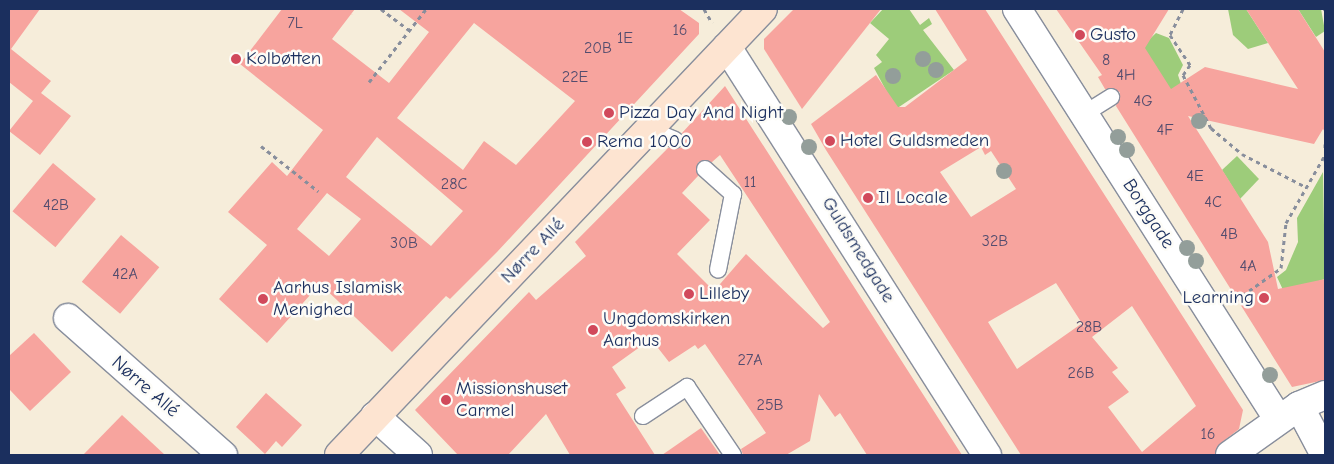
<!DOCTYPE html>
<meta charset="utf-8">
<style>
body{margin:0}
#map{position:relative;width:1334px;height:464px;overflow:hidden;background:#f6edda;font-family:"Comic Neue",sans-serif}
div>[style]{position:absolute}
.green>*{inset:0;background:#9dcc7a}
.building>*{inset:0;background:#f7a49e;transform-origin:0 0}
.path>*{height:3px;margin-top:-1.5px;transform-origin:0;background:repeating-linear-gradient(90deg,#888e9c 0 4px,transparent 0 8px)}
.roads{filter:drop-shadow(1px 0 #888e9c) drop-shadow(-1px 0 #888e9c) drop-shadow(0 1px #888e9c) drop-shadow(0 -1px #888e9c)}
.lane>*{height:16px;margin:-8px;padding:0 8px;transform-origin:8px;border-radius:8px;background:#fff}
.street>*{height:28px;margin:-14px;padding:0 14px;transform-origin:14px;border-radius:14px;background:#fff}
.secondary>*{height:28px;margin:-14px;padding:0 14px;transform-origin:14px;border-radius:14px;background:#fde4d1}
.trees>*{width:16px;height:16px;margin:-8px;border-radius:50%;background:#939e9a}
.dots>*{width:14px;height:14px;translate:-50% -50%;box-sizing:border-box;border:2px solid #fdfcf7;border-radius:50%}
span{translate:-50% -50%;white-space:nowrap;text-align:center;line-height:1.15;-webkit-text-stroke:5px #fdfcf7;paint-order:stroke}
.number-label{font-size:16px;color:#524c6e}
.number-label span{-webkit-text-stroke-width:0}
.poi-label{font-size:19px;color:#1b2f5e}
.left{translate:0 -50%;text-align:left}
.right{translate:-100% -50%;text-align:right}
.street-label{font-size:19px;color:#1b2f5e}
.frame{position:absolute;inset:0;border:10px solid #1b2f5e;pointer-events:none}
</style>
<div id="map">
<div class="green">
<i style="clip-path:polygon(883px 9px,909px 9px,920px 25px,929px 18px,932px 24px,923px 30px,954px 70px,896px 109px,874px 68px,882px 62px,876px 55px,889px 39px,870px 23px)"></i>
<i style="clip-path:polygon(1228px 9px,1246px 9px,1268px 43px,1248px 49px,1233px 35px)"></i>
<i style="clip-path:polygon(1298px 9px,1321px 9px,1325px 31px,1316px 37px)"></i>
<i style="clip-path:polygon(1156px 33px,1169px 38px,1183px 65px,1178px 75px,1181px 84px,1172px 91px,1134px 54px)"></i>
<i style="clip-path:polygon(1237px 156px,1259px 179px,1240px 199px,1222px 170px)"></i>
<i style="clip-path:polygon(1323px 172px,1325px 279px,1284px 292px,1277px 277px,1286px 270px,1298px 242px,1297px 218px)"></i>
</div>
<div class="building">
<i style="clip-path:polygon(9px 9px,40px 9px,11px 49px,51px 81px,41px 93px,71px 116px,40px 155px,9px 131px,33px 101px,9px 82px)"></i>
<i style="clip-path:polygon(evenodd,282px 9px,355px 9px,332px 39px,389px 83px,429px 32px,399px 9px,679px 9px,699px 23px,699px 34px,497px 252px,450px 299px,446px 296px,392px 352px,320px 284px,267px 343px,219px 299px,267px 245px,228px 212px,272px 162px,287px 176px,323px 130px,240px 64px,282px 9px,474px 23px,575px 101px,516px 165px,484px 141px,463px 170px,397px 118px,474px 23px,282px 9px,377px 137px,463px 211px,431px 246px,346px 177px,377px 137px,282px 9px,327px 193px,361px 219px,329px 256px,297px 229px,327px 193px)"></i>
<i style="clip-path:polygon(794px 9px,881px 9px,802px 109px,764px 49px,764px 39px)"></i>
<i style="clip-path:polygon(evenodd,935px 9px,985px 9px,1243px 410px,1239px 429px,1221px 443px,1215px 455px,1021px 455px,826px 150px,811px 124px,876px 75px,898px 107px,905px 107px,967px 60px,935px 9px,981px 147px,985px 155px,991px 151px,1016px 189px,971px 217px,940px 172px,981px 147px,935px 9px,1056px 283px,1085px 328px,1081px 324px,1017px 369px,988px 322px,1056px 283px,935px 9px,1132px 306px,1196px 406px,1142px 452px,1108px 407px,1129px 392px,1112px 372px,1118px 368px,1092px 337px,1132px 306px)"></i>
<i style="clip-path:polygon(1056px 9px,1169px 9px,1145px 48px,1171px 89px,1205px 67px,1298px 89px,1246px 9px,1298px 9px,1325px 52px,1325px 132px,1323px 129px,1314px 144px,1188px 116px,1268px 242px,1278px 289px,1325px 279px,1325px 380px,1292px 387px,1116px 106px,1120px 92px,1105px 89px,1098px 77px,1102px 75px)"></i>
<i style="clip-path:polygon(evenodd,725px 86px,962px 455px,867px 455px,840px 413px,835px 417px,819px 394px,810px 441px,786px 455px,743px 455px,741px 449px,766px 433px,705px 344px,698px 349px,695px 345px,669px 362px,651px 339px,612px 367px,626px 388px,616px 394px,655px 455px,570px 455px,546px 414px,508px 455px,458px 455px,415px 410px,529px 292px,536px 300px,586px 256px,575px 242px,668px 148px,681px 148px,682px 133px,725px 86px,720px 155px,830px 322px,823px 328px,746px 254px,714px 291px,677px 254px,710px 220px,682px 193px,698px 176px,698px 162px,712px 162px,720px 155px)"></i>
<i style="left:53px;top:163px;width:56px;height:63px;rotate:40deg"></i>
<i style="left:121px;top:235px;width:50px;height:61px;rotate:40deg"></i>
<i style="clip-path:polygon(34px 333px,71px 372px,30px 411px,9px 389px,9px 356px)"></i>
<i style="clip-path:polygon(266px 393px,302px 425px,282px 447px,276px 441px,265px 454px,236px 427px)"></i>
<i style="clip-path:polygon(122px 415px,165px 455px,83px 455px)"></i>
<i style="clip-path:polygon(701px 428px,720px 455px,662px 455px)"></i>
</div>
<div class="path">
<i style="left:381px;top:9px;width:35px;rotate:37deg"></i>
<i style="left:704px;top:9px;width:16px;rotate:60deg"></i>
<i style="left:1183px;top:9px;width:29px;rotate:117deg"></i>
<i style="left:1170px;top:35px;width:36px;rotate:56deg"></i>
<i style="left:1190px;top:65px;width:12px;rotate:125deg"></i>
<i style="left:1183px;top:75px;width:60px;rotate:62.2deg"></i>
<i style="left:1211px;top:128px;width:40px;rotate:40deg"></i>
<i style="left:1242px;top:154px;width:72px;rotate:27.3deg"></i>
<i style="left:1324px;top:9px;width:1px;rotate:45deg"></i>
<i style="left:369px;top:82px;width:93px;rotate:-52deg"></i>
<i style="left:1325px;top:144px;width:7px;rotate:90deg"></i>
<i style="left:261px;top:146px;width:73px;rotate:38.3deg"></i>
<i style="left:1236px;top:300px;width:55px;rotate:-35.4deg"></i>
<i style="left:1281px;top:268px;width:45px;rotate:-83.7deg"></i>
<i style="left:1286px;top:223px;width:78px;rotate:-60.2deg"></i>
</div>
<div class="roads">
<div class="lane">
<i style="left:1084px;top:114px;width:32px;rotate:-32deg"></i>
<i style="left:649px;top:129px;width:28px;rotate:23deg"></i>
<i style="left:705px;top:169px;width:38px;rotate:42deg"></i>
<i style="left:733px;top:194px;width:77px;rotate:101.2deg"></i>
<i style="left:643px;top:416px;width:53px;rotate:-33.4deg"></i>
<i style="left:687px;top:387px;width:82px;rotate:55.9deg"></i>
</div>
<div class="street">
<i style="left:1017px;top:9px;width:486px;rotate:57.5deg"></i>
<i style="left:727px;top:47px;width:484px;rotate:57.5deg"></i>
<i style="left:68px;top:318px;width:207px;rotate:41.5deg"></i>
<i style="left:1299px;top:406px;width:55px;rotate:62deg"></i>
<i style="left:375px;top:416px;width:58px;rotate:42.2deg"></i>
<i style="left:1230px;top:455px;width:85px;rotate:-35.4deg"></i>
<i style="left:1299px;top:406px;width:28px;rotate:-23deg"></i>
</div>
<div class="secondary">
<i style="left:339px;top:455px;width:615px;rotate:-46.45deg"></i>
</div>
</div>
<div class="trees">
<i style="left:923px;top:59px"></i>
<i style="left:936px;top:70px"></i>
<i style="left:893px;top:76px"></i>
<i style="left:789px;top:117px"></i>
<i style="left:1199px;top:121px"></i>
<i style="left:1118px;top:137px"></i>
<i style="left:809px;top:147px"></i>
<i style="left:1127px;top:150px"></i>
<i style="left:1004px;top:171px"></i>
<i style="left:1187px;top:248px"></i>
<i style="left:1196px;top:261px"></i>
<i style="left:1270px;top:375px"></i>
</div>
<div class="dots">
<i style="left:1080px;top:35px;background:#d1495b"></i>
<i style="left:236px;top:59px;background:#d1495b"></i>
<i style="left:609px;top:113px;background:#d1495b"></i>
<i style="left:830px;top:141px;background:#d1495b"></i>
<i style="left:587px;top:142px;background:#d1495b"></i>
<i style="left:868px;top:198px;background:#d1495b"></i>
<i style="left:689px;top:294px;background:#d1495b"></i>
<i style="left:1264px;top:298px;background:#d1495b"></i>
<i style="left:263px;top:299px;background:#d1495b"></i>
<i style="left:593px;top:330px;background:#d1495b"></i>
<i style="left:446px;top:400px;background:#d1495b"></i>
</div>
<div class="number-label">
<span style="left:295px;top:23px">7L</span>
<span style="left:680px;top:30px">16</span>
<span style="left:625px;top:38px">1E</span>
<span style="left:598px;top:48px">20B</span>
<span style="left:1106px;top:60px">8</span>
<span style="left:1126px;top:75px">4H</span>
<span style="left:575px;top:77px">22E</span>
<span style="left:1143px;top:101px">4G</span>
<span style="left:1165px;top:130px">4F</span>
<span style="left:1195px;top:176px">4E</span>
<span style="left:750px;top:182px">11</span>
<span style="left:454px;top:184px">28C</span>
<span style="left:1213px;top:202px">4C</span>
<span style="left:56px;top:205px">42B</span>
<span style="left:1229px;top:234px">4B</span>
<span style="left:995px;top:241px">32B</span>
<span style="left:404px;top:243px">30B</span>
<span style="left:1248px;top:266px">4A</span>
<span style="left:125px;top:274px">42A</span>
<span style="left:1089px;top:327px">28B</span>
<span style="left:750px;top:360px">27A</span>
<span style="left:1081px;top:373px">26B</span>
<span style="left:770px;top:405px">25B</span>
<span style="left:1208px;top:434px">16</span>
</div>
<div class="poi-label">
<span class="left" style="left:1090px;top:35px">Gusto</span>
<span class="left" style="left:246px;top:59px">Kolbøtten</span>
<span class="left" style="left:619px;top:113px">Pizza Day And Night</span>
<span class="left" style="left:840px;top:141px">Hotel Guldsmeden</span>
<span class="left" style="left:597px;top:142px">Rema 1000</span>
<span class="left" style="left:878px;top:198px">Il Locale</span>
<span class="left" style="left:273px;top:299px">Aarhus Islamisk<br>Menighed</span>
<span class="left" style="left:699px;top:294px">Lilleby</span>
<span class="right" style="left:1254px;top:298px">Learning</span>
<span class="left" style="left:603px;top:330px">Ungdomskirken<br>Aarhus</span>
<span class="left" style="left:456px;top:400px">Missionshuset<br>Carmel</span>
</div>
<div class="street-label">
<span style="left:1148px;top:214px;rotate:57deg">Borggade</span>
<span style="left:858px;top:250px;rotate:58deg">Guldsmedgade</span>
<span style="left:533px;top:251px;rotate:-46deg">Nørre Allé</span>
<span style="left:145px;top:387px;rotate:41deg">Nørre Allé</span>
</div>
<div class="frame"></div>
</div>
